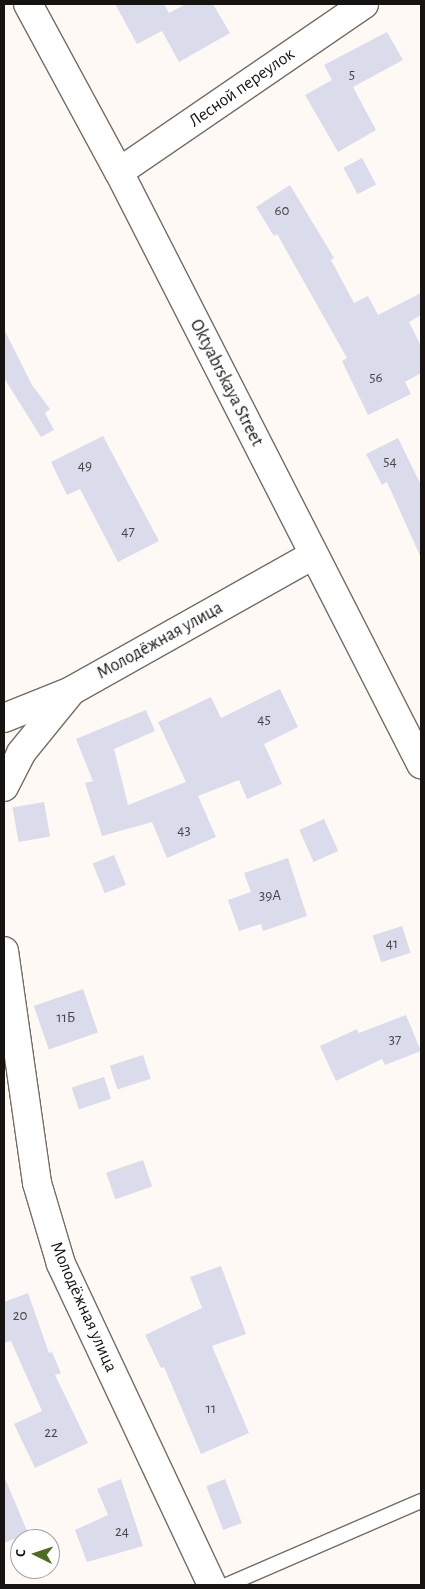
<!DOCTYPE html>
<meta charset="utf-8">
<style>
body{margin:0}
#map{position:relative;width:425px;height:1589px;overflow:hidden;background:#fef9f5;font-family:"Alegreya Sans",sans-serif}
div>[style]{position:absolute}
.building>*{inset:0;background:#dbdceb;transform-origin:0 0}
.roads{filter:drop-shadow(1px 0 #766c63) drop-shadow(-1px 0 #766c63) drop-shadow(0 1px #766c63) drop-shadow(0 -1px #766c63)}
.service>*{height:14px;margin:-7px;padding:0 7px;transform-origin:7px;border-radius:7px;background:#fff}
.minor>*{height:28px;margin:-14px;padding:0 14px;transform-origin:14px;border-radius:14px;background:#fff}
.tertiary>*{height:28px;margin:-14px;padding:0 14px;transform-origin:14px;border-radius:14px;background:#fff}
span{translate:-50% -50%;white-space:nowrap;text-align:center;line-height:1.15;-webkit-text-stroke:5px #fff;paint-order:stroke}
.number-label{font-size:15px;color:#484547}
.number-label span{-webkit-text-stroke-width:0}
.street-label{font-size:18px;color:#171310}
.frame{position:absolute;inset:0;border:5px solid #171310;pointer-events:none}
.north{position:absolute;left:10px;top:1529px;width:50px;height:50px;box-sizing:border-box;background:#fff;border:1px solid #a2a19f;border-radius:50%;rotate:274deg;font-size:14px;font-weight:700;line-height:20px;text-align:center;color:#171310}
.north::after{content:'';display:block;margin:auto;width:18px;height:22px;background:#4d6c21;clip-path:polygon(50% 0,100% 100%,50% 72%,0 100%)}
</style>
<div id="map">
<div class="building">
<i style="clip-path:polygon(115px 4px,164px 4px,169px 13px,186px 4px,213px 4px,230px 33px,179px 62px,162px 31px,137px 44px)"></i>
<i style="clip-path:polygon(387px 32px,403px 60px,353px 87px,376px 130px,338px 152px,305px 95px,332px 80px,324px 65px)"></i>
<i style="left:362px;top:158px;width:30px;height:21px;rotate:62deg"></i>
<i style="clip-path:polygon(290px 185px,334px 258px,331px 260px,354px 303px,368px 296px,378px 315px,421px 293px,421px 315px,409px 322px,421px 346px,421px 373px,405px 382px,411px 394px,368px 415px,342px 361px,347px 358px,277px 234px,274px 236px,256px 207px)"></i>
<i style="clip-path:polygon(4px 329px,32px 385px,50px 409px,45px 413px,54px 430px,41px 437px,4px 378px)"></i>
<i style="clip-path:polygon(103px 436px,159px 541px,118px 562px,80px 489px,67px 495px,51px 462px)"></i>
<i style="clip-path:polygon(398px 438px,421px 485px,421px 558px,387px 482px,382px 485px,366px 454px)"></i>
<i style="clip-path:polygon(280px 689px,298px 727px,264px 744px,282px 784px,247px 799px,239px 780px,198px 796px,216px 837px,167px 858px,152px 822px,102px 836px,85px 783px,93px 781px,76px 739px,146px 710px,155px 731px,114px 749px,128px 805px,186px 782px,158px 722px,211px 697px,221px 718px)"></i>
<i style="left:44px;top:802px;width:35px;height:32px;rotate:80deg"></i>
<i style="left:324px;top:819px;width:35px;height:27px;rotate:66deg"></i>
<i style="left:114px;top:855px;width:32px;height:23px;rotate:68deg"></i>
<i style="clip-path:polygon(288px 858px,307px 916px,263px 931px,261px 924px,239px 931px,228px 900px,251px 892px,244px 873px)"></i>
<i style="left:402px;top:926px;width:28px;height:31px;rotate:72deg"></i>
<i style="left:83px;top:989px;width:46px;height:52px;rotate:71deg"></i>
<i style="clip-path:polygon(406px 1015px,421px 1051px,385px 1065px,382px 1059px,336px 1081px,320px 1046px,357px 1029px,359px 1033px)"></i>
<i style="left:143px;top:1055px;width:25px;height:35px;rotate:72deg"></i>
<i style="left:104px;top:1077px;width:23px;height:34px;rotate:72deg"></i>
<i style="left:143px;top:1160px;width:28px;height:39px;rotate:71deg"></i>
<i style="clip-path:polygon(221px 1266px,246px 1334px,212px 1346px,249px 1433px,201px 1454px,164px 1367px,161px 1368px,145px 1335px,202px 1308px,190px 1277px)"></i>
<i style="clip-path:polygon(28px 1293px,49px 1353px,52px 1352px,61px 1373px,55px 1375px,88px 1443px,35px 1468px,14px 1424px,42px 1411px,11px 1341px,4px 1343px,4px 1302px)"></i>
<i style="clip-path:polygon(4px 1476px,28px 1533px,4px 1543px)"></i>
<i style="clip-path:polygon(121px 1479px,143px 1546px,87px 1562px,75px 1530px,108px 1515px,97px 1489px)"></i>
<i style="left:225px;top:1479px;width:47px;height:20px;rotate:69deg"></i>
</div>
<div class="roads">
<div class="service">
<i style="left:227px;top:1585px;width:211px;rotate:-23.4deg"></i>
</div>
<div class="minor">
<i style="left:119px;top:172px;width:297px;rotate:-34.4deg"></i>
<i style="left:4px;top:718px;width:72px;rotate:-21.9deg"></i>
<i style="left:71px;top:691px;width:278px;rotate:-29.3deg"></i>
<i style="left:4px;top:787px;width:38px;rotate:-63deg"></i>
<i style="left:21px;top:753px;width:76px;rotate:-50.9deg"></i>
<i style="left:4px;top:951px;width:234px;rotate:81.9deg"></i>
<i style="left:37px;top:1183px;width:84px;rotate:73.5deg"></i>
<i style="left:61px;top:1264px;width:355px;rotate:64.8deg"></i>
</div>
<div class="tertiary">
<i style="left:28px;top:4px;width:191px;rotate:61.6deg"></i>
<i style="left:119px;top:172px;width:665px;rotate:62.97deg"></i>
</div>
</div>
<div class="number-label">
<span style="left:352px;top:75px">5</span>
<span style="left:282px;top:211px">60</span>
<span style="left:376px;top:378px">56</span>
<span style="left:390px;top:462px">54</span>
<span style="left:85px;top:466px">49</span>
<span style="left:128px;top:532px">47</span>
<span style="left:264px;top:720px">45</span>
<span style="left:184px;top:831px">43</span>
<span style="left:270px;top:896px">39А</span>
<span style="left:392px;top:944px">41</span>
<span style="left:66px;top:1018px">11Б</span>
<span style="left:395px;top:1040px">37</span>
<span style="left:20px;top:1316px">20</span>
<span style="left:211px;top:1409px">11</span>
<span style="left:51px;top:1433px">22</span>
<span style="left:122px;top:1532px">24</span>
</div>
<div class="street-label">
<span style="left:242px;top:88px;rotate:-35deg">Лесной переулок</span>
<span style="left:226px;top:383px;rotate:63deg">Oktyabrskaya Street</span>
<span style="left:160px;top:641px;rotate:-29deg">Молодёжная улица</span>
<span style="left:83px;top:1307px;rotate:66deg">Молодёжная улица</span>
</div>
<div class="frame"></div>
<div class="north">С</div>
</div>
